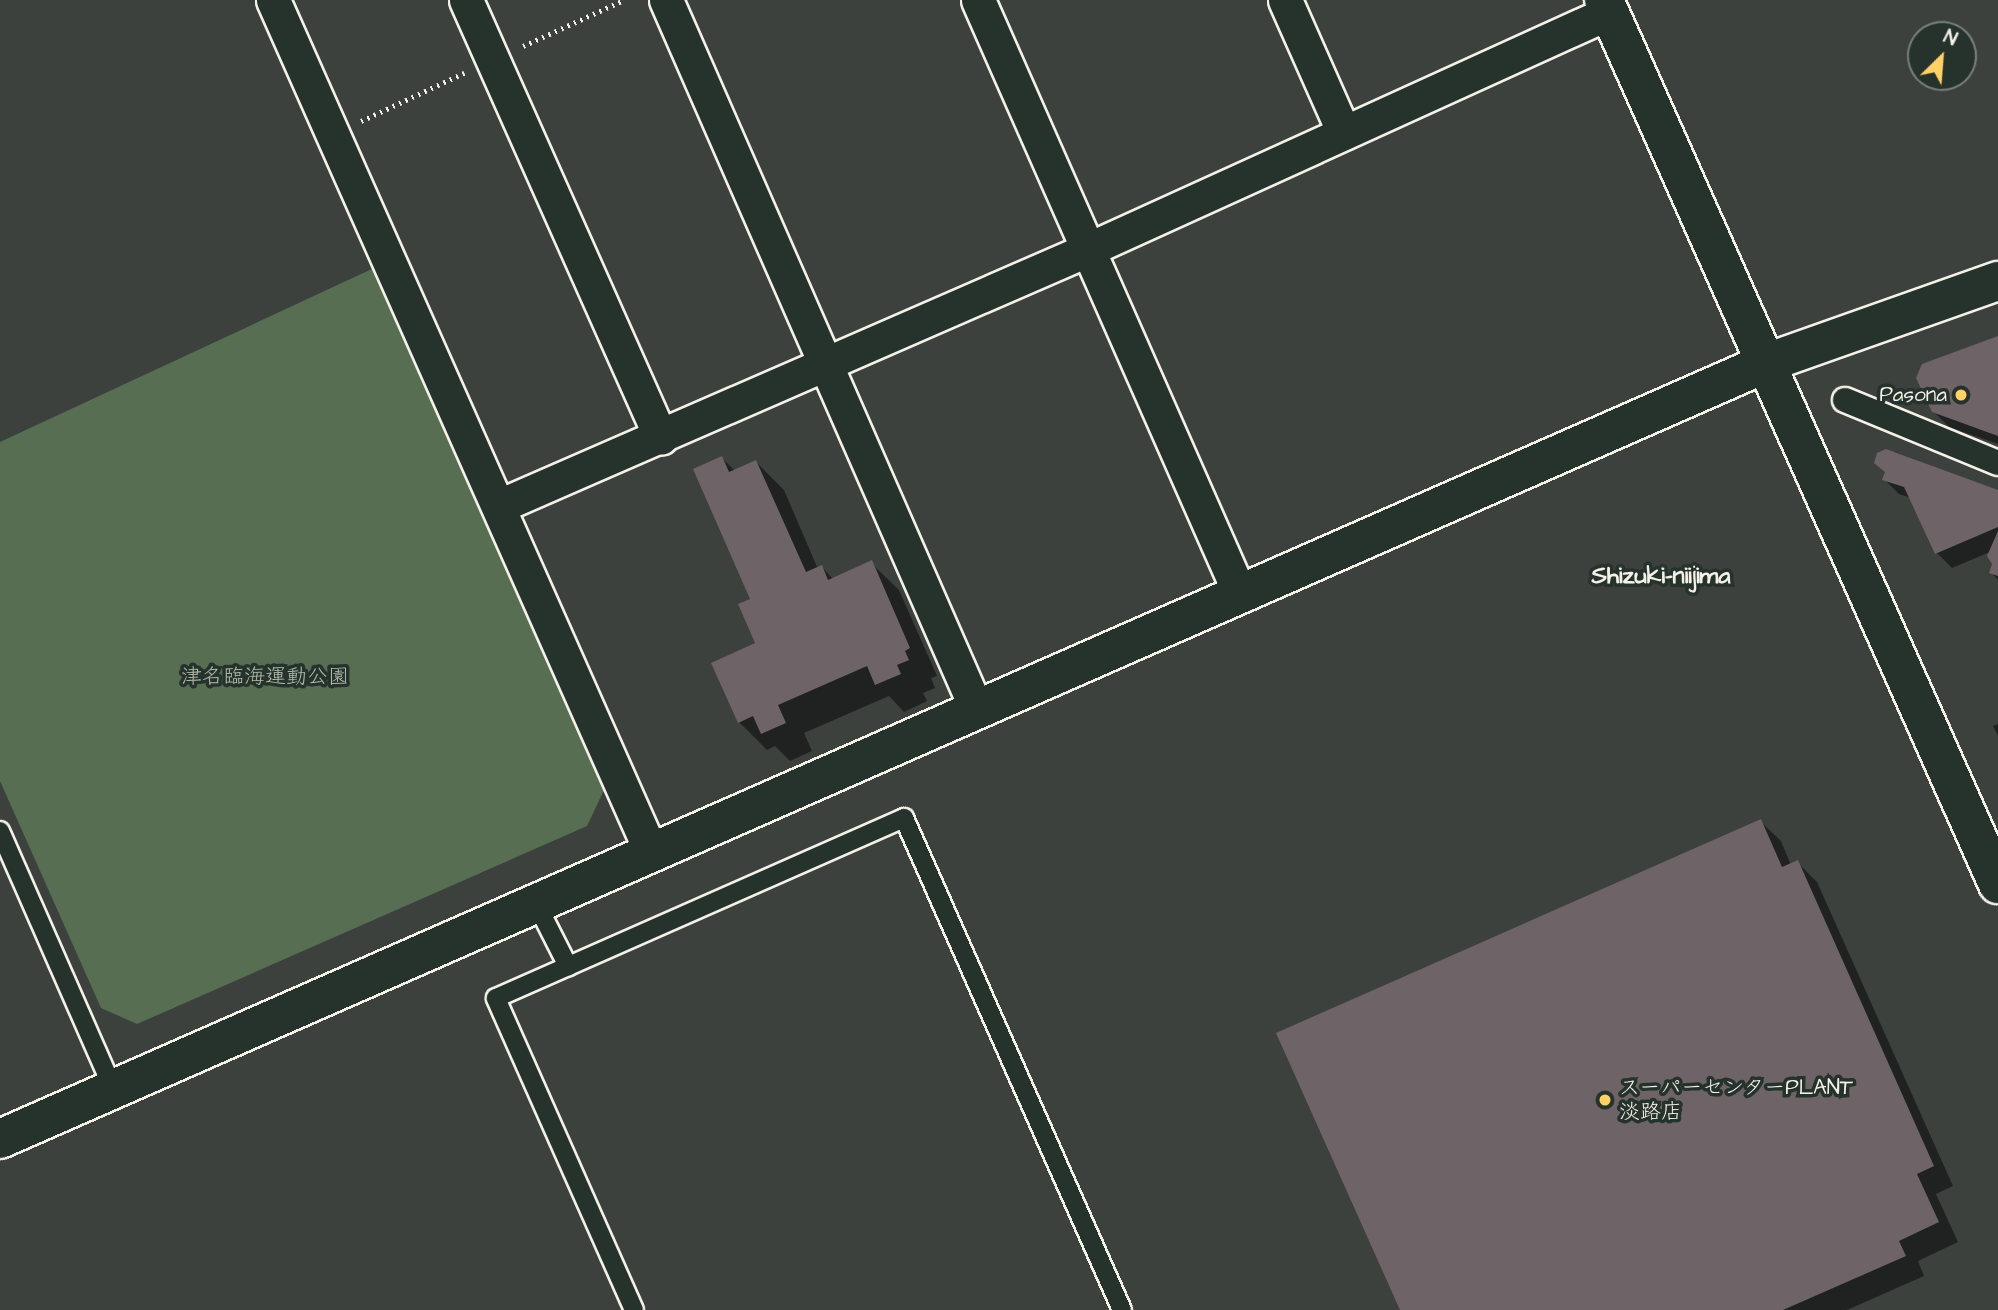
<!DOCTYPE html>
<meta charset="utf-8">
<style>
body{margin:0}
#map{position:relative;width:1998px;height:1310px;overflow:hidden;background:#3c413e;font-family:"Architects Daughter","Klee One",sans-serif}
div>[style]{position:absolute}
.green>*{inset:0;background:#576e53}
.shadow>*{inset:0;background:#0007}
.building>*{inset:0;background:#6e6366}
.path>*{height:4.5px;margin-top:-2.25px;transform-origin:0;background:repeating-linear-gradient(90deg,#f4f1e8 0 2px,transparent 0 7px)}
.roads{filter:drop-shadow(2px 0 #f4f1e8) drop-shadow(-2px 0 #f4f1e8) drop-shadow(0 2px #f4f1e8) drop-shadow(0 -2px #f4f1e8)}
.service>*{height:18px;margin:-9px;padding:0 9px;transform-origin:9px;border-radius:9px;background:#26332d}
.pedestrian>*{height:24px;margin:-12px;padding:0 12px;transform-origin:12px;border-radius:12px;background:#26332d}
.minor>*{height:33px;margin:-16.5px;padding:0 16.5px;transform-origin:16.5px;border-radius:16.5px;background:#26332d}
.tertiary>*{height:38px;margin:-19px;padding:0 19px;transform-origin:19px;border-radius:19px;background:#26332d}
.dots>*{width:19px;height:19px;translate:-50% -50%;box-sizing:border-box;border:4px solid #26332d;border-radius:50%}
span{translate:-50% -50%;white-space:nowrap;text-align:center;line-height:1.15;-webkit-text-stroke:7px #26332d;paint-order:stroke}
.poi-label{font-size:21px;color:#f4f1e8}
.right{translate:-100% -50%;text-align:right}
.left{translate:0 -50%;text-align:left}
.park-label{font-size:21px;color:#b5bdac}
.quarter-label{font-size:24px;color:#f4f1e8;font-weight:700}
.north{position:absolute;left:1907px;top:21px;width:70px;height:70px;box-sizing:border-box;background:#26332d;border:2px solid #787f78;border-radius:50%;rotate:25deg;font-size:19px;font-weight:700;line-height:28px;text-align:center;color:#f4f1e8}
.north::after{content:'';display:block;margin:auto;width:24px;height:32px;background:#ffd166;clip-path:polygon(50% 0,100% 100%,50% 72%,0 100%)}
</style>
<div id="map">
<div class="green">
<i style="clip-path:polygon(374px 268px,604px 790px,587px 826px,137px 1024px,101px 1008px,0 781px,0 442px)"></i>
</div>
<div class="shadow">
<i style="clip-path:polygon(1998px 338px,1998px 444px,1949px 427px,1933px 411px)"></i>
<i style="clip-path:polygon(1895px 452px,1998px 492px,1998px 580px,1991px 572px,1994px 564px,1992px 551px,1952px 568px,1937px 553px,1911px 498px,1899px 494px,1884px 479px,1886px 473px,1878px 455px)"></i>
<i style="clip-path:polygon(722px 458px,735px 471px,756px 462px,784px 490px,818px 569px,822px 567px,833px 579px,871px 563px,899px 590px,937px 676px,931px 678px,935px 688px,923px 693px,927px 701px,904px 712px,889px 696px,804px 733px,812px 751px,790px 761px,775px 746px,767px 750px,739px 722px,758px 644px,752px 600px)"></i>
<i style="clip-path:polygon(1998px 724px,1998px 736px,1993px 726px)"></i>
<i style="clip-path:polygon(1761px 822px,1781px 841px,1791px 865px,1797px 862px,1817px 882px,1953px 1186px,1936px 1194px,1958px 1242px,1918px 1261px,1924px 1276px,1847px 1310px,1402px 1310px)"></i>
</div>
<div class="building">
<i style="clip-path:polygon(1998px 336px,1998px 436px,1932px 412px,1916px 378px,1922px 364px)"></i>
<i style="clip-path:polygon(1886px 449px,1998px 490px,1998px 527px,1935px 554px,1904px 487px,1882px 480px,1885px 472px,1874px 463px,1877px 453px)"></i>
<i style="clip-path:polygon(722px 456px,729px 472px,756px 460px,806px 572px,822px 565px,828px 580px,872px 560px,910px 648px,905px 651px,909px 660px,897px 665px,901px 674px,875px 685px,867px 666px,778px 705px,786px 723px,761px 734px,753px 716px,738px 723px,711px 663px,755px 643px,738px 604px,750px 599px,693px 469px)"></i>
<i style="clip-path:polygon(1998px 531px,1998px 576px,1989px 573px,1992px 564px,1987px 556px)"></i>
<i style="clip-path:polygon(1761px 819px,1782px 867px,1798px 860px,1934px 1166px,1917px 1174px,1939px 1222px,1899px 1241px,1906px 1256px,1783px 1310px,1400px 1310px,1276px 1033px)"></i>
</div>
<div class="path">
<i style="left:523px;top:46px;width:111px;rotate:-24.5deg"></i>
<i style="left:361px;top:121px;width:114px;rotate:-25deg"></i>
</div>
<div class="roads">
<div class="service">
<i style="left:0;top:831px;width:282px;rotate:66.3deg"></i>
<i style="left:536px;top:903px;width:71px;rotate:63.1deg"></i>
<i style="left:634px;top:1310px;width:341px;rotate:-113.9deg"></i>
<i style="left:496px;top:998px;width:446px;rotate:-23.8deg"></i>
<i style="left:904px;top:818px;width:538px;rotate:66.1deg"></i>
</div>
<div class="pedestrian">
<i style="left:1845px;top:400px;width:165px;rotate:22.4deg"></i>
</div>
<div class="minor">
<i style="left:273px;top:0;width:932px;rotate:66.07deg"></i>
<i style="left:466px;top:0;width:479px;rotate:66deg"></i>
<i style="left:666px;top:0;width:773px;rotate:66.35deg"></i>
<i style="left:978px;top:0;width:649px;rotate:66.2deg"></i>
<i style="left:1285px;top:0;width:145px;rotate:66.1deg"></i>
<i style="left:499px;top:506px;width:644px;rotate:-23.54deg"></i>
<i style="left:1089px;top:249px;width:572px;rotate:-24.46deg"></i>
</div>
<div class="tertiary">
<i style="left:1604px;top:0;width:968px;rotate:65.98deg"></i>
<i style="left:0;top:1139px;width:1929px;rotate:-23.72deg"></i>
<i style="left:1766px;top:363px;width:246px;rotate:-19.5deg"></i>
</div>
</div>
<div class="dots">
<i style="left:1961px;top:395px;background:#ffd166"></i>
<i style="left:1605px;top:1100px;background:#ffd166"></i>
</div>
<div class="poi-label">
<span class="right" style="left:1947px;top:395px">Pasona</span>
<span class="left" style="left:1619px;top:1100px">スーパーセンターPLANT<br>淡路店</span>
</div>
<div class="park-label">
<span style="left:265px;top:677px">津名臨海運動公園</span>
</div>
<div class="quarter-label">
<span style="left:1661px;top:577px">Shizuki-niijima</span>
</div>
<div class="north">N</div>
</div>
